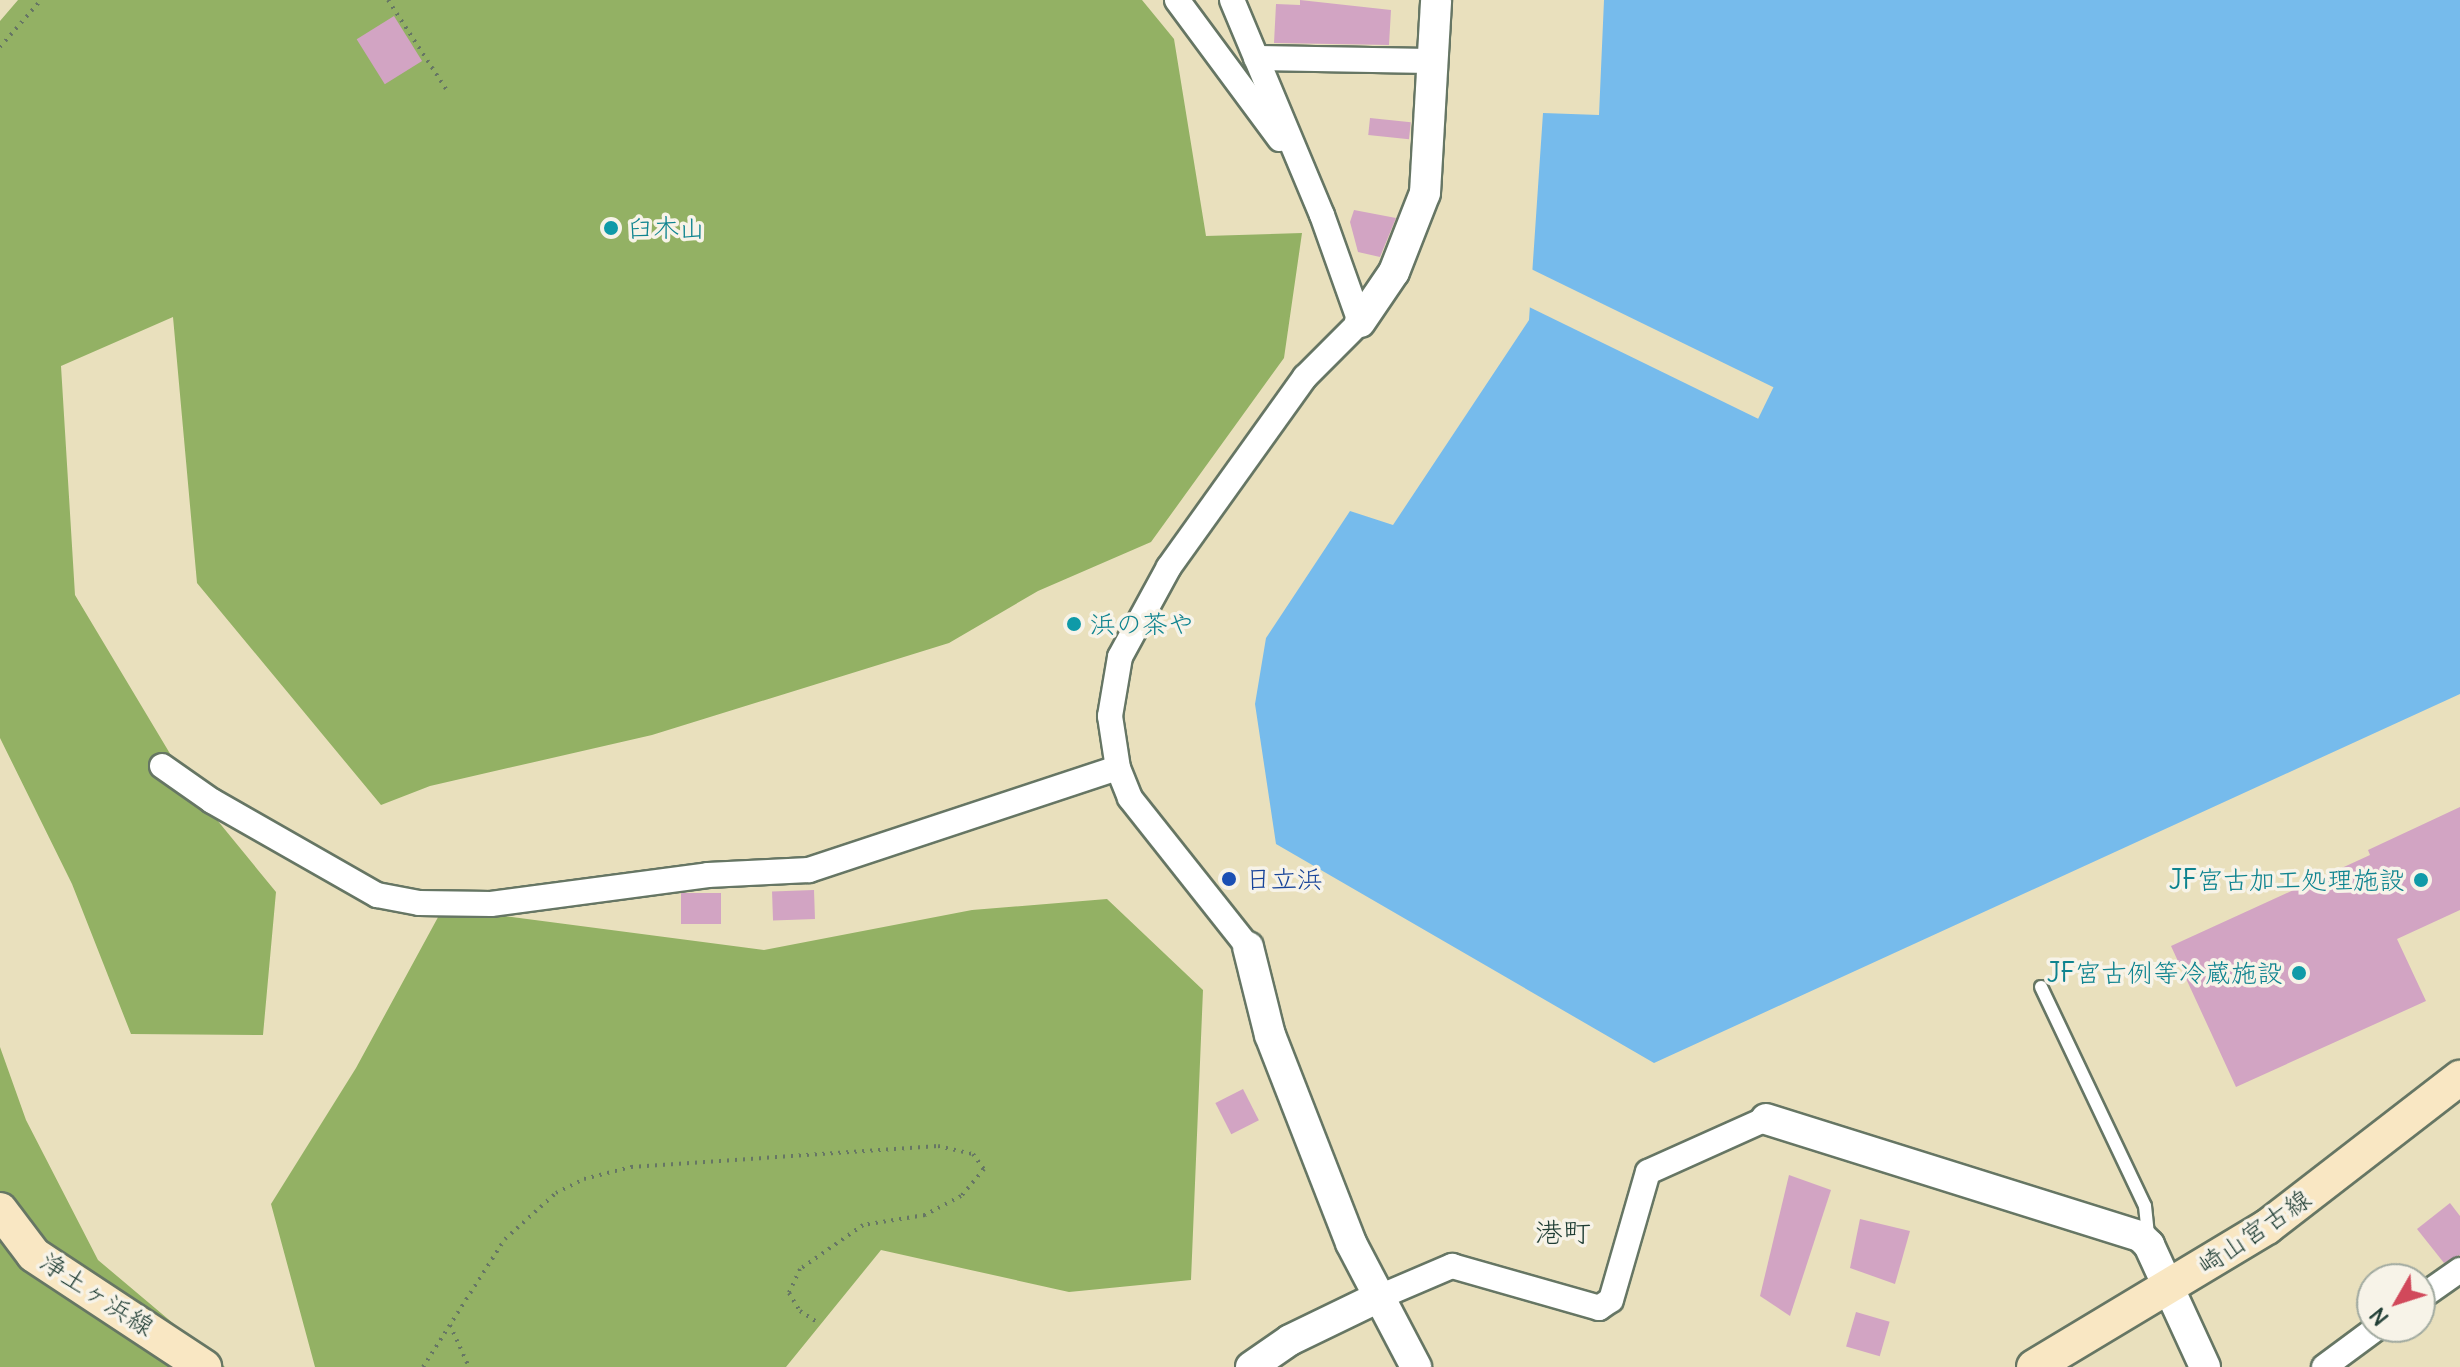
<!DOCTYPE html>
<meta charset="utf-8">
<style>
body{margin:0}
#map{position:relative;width:2460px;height:1367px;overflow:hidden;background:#e9e0bd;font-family:Delius,"Klee One",sans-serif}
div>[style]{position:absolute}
.forest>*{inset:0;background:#93b164}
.water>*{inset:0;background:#76bbec}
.pier>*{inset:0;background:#e9e0bd;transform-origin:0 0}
.building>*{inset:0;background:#d2a4c3;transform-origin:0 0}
.path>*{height:4px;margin-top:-2px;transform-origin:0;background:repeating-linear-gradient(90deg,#667664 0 2px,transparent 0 8px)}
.roads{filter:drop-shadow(2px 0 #667664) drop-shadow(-2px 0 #667664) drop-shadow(0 2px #667664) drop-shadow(0 -2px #667664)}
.service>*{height:12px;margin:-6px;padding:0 6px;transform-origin:6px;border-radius:6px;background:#fff}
.minor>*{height:24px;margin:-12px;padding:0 12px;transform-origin:12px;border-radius:12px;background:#fff}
.tertiary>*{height:30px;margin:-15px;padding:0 15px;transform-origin:15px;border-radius:15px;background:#fff}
.secondary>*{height:34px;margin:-17px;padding:0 17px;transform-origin:17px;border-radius:17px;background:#f9e7c3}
.dots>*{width:22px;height:22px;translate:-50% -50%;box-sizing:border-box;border:4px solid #f7f3e8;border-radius:50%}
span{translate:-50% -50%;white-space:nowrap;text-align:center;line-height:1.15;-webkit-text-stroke:7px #f7f3e8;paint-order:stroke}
.culture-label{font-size:26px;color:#0d838f}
.left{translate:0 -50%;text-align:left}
.right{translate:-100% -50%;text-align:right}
.transit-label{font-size:26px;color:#164399}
.street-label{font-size:26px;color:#1f3d34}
.neighbourhood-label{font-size:28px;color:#1f3d34}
.north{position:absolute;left:2356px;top:1263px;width:80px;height:80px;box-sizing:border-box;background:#f7f3e8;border:2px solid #a1aaa0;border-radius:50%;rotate:231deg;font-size:22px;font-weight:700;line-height:32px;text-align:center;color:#1f3d34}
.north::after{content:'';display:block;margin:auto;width:28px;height:36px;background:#d1495b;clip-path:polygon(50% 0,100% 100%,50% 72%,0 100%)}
</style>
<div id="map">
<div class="forest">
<i style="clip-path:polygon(18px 0,1142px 0,1174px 39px,1206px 236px,1302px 233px,1284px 358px,1151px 542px,1038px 591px,949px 643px,652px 735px,430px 786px,381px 805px,197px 583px,173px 317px,61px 366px,75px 595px,190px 787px,276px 892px,263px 1035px,131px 1034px,72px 884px,0 738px,0 21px)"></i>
<i style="clip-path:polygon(1107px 899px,1203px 990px,1191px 1280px,1069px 1292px,881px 1250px,786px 1367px,315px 1367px,271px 1204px,356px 1068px,443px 908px,764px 950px,972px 910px)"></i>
<i style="clip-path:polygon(0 1047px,26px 1120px,98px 1260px,225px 1367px,0 1367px)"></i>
</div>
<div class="water">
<i style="clip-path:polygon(1604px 0,2460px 0,2460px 694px,1654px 1063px,1276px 844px,1255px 704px,1266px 638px,1350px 511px,1393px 525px,1529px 320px,1543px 113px,1599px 115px)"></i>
</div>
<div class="pier">
<i style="left:1529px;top:268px;width:272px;height:35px;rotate:26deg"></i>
</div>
<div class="building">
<i style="clip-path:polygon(1300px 0,1391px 10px,1389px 45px,1274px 43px,1276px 4px,1300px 5px)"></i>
<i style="left:394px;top:16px;width:53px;height:44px;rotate:58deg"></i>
<i style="left:1370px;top:118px;width:41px;height:17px;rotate:6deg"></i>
<i style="clip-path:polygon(1354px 210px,1396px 218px,1380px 257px,1358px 252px,1350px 222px)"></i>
<i style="clip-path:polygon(2460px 807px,2460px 910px,2397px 939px,2426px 1001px,2236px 1087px,2171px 946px,2370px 855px,2368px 850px)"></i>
<i style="left:814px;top:890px;width:29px;height:42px;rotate:88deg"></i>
<i style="left:721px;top:893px;width:31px;height:40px;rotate:90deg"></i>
<i style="left:1243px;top:1089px;width:35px;height:31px;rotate:63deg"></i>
<i style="clip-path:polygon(1789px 1175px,1831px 1190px,1790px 1316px,1760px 1296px)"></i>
<i style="clip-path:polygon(2450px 1203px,2460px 1216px,2460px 1255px,2444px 1263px,2417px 1229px)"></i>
<i style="clip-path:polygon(1860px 1219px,1910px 1231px,1895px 1284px,1850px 1268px)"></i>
<i style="left:1856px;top:1312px;width:35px;height:36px;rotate:16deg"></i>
</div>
<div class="path">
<i style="left:388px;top:0;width:106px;rotate:56.9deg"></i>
<i style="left:0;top:47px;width:62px;rotate:-48.9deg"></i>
<i style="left:450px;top:1325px;width:46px;rotate:65.7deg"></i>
<i style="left:423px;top:1367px;width:152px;rotate:-57.4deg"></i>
<i style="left:505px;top:1239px;width:69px;rotate:-42deg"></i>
<i style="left:556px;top:1193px;width:31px;rotate:-27deg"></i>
<i style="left:584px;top:1179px;width:49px;rotate:-14.3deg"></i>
<i style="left:631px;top:1167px;width:308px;rotate:-3.9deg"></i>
<i style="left:938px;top:1146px;width:36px;rotate:13deg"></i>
<i style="left:973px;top:1154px;width:19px;rotate:54deg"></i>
<i style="left:984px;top:1169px;width:35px;rotate:130deg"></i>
<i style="left:961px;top:1196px;width:41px;rotate:152.2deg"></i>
<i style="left:925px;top:1215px;width:63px;rotate:170.8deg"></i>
<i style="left:863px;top:1225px;width:77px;rotate:145.1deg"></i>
<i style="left:800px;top:1269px;width:26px;rotate:115deg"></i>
<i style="left:789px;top:1293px;width:21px;rotate:59deg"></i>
<i style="left:800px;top:1311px;width:20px;rotate:33deg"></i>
</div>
<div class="roads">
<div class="service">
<i style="left:2041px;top:987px;width:242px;rotate:64.6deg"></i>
<i style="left:2145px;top:1206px;width:30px;rotate:84deg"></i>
</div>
<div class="minor">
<i style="left:1177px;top:0;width:173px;rotate:53.5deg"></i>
<i style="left:1232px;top:0;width:233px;rotate:67.3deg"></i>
<i style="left:1322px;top:215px;width:114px;rotate:70.4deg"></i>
<i style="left:1360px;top:322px;width:78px;rotate:135deg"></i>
<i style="left:1305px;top:377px;width:234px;rotate:125.6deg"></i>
<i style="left:1169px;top:567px;width:102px;rotate:118.6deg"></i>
<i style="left:1120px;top:657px;width:60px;rotate:99.6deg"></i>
<i style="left:1110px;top:716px;width:53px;rotate:81.3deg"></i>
<i style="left:1118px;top:768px;width:32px;rotate:68deg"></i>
<i style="left:1130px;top:798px;width:190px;rotate:51.6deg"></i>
<i style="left:1256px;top:58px;width:176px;rotate:1deg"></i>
<i style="left:162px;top:766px;width:61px;rotate:35deg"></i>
<i style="left:212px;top:801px;width:190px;rotate:29.7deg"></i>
<i style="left:377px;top:895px;width:43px;rotate:10.8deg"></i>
<i style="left:419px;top:903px;width:72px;rotate:0.8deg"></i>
<i style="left:491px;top:904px;width:219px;rotate:-7.6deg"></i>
<i style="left:708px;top:875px;width:101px;rotate:-2.8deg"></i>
<i style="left:809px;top:870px;width:325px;rotate:-18.3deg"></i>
<i style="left:1377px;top:1298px;width:82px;rotate:-23.1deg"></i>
<i style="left:1452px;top:1266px;width:153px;rotate:15.9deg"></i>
<i style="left:1599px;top:1308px;width:14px;rotate:-34deg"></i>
<i style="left:1611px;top:1300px;width:133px;rotate:-73.9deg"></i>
<i style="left:1648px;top:1172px;width:129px;rotate:-24.2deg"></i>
<i style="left:2420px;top:1298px;width:49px;rotate:-35deg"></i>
<i style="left:2324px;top:1367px;width:67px;rotate:-36.5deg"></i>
</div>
<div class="tertiary">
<i style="left:1360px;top:322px;width:60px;rotate:-55.8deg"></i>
<i style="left:1394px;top:272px;width:85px;rotate:-68.6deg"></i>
<i style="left:1425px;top:193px;width:193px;rotate:-86.7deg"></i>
<i style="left:1248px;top:947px;width:91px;rotate:76deg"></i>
<i style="left:1270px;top:1035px;width:223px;rotate:68.7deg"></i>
<i style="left:1351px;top:1243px;width:140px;rotate:62.3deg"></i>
<i style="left:1766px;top:1119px;width:392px;rotate:17.4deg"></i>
<i style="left:2140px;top:1236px;width:13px;rotate:45deg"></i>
<i style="left:2149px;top:1245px;width:134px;rotate:65.3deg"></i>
<i style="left:1251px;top:1367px;width:47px;rotate:-34.7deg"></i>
<i style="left:1290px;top:1340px;width:97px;rotate:-25.8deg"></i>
</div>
<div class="secondary">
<i style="left:0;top:1210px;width:56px;rotate:52.9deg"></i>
<i style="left:34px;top:1255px;width:204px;rotate:33.4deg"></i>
<i style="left:2034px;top:1367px;width:272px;rotate:-31deg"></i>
<i style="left:2267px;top:1227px;width:244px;rotate:-37.7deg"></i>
</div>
</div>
<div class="dots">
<i style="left:611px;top:228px;background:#0f9aa8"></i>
<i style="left:1074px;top:624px;background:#0f9aa8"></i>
<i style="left:1229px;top:879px;background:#1a4fb4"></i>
<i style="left:2421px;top:880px;background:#0f9aa8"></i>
<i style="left:2299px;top:973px;background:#0f9aa8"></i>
</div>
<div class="culture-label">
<span class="left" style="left:627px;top:228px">臼木山</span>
<span class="left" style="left:1090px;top:624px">浜の茶や</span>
<span class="right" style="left:2405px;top:880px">JF宮古加工処理施設</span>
<span class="right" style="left:2283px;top:973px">JF宮古例等冷蔵施設</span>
</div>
<div class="transit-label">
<span class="left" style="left:1245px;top:879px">日立浜</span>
</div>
<div class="street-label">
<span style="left:2254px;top:1232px;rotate:-34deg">崎山宮古線</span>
<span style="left:97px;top:1294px;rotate:33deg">浄土ヶ浜線</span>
</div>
<div class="neighbourhood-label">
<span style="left:1563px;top:1232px">港町</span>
</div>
<div class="north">N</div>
</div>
